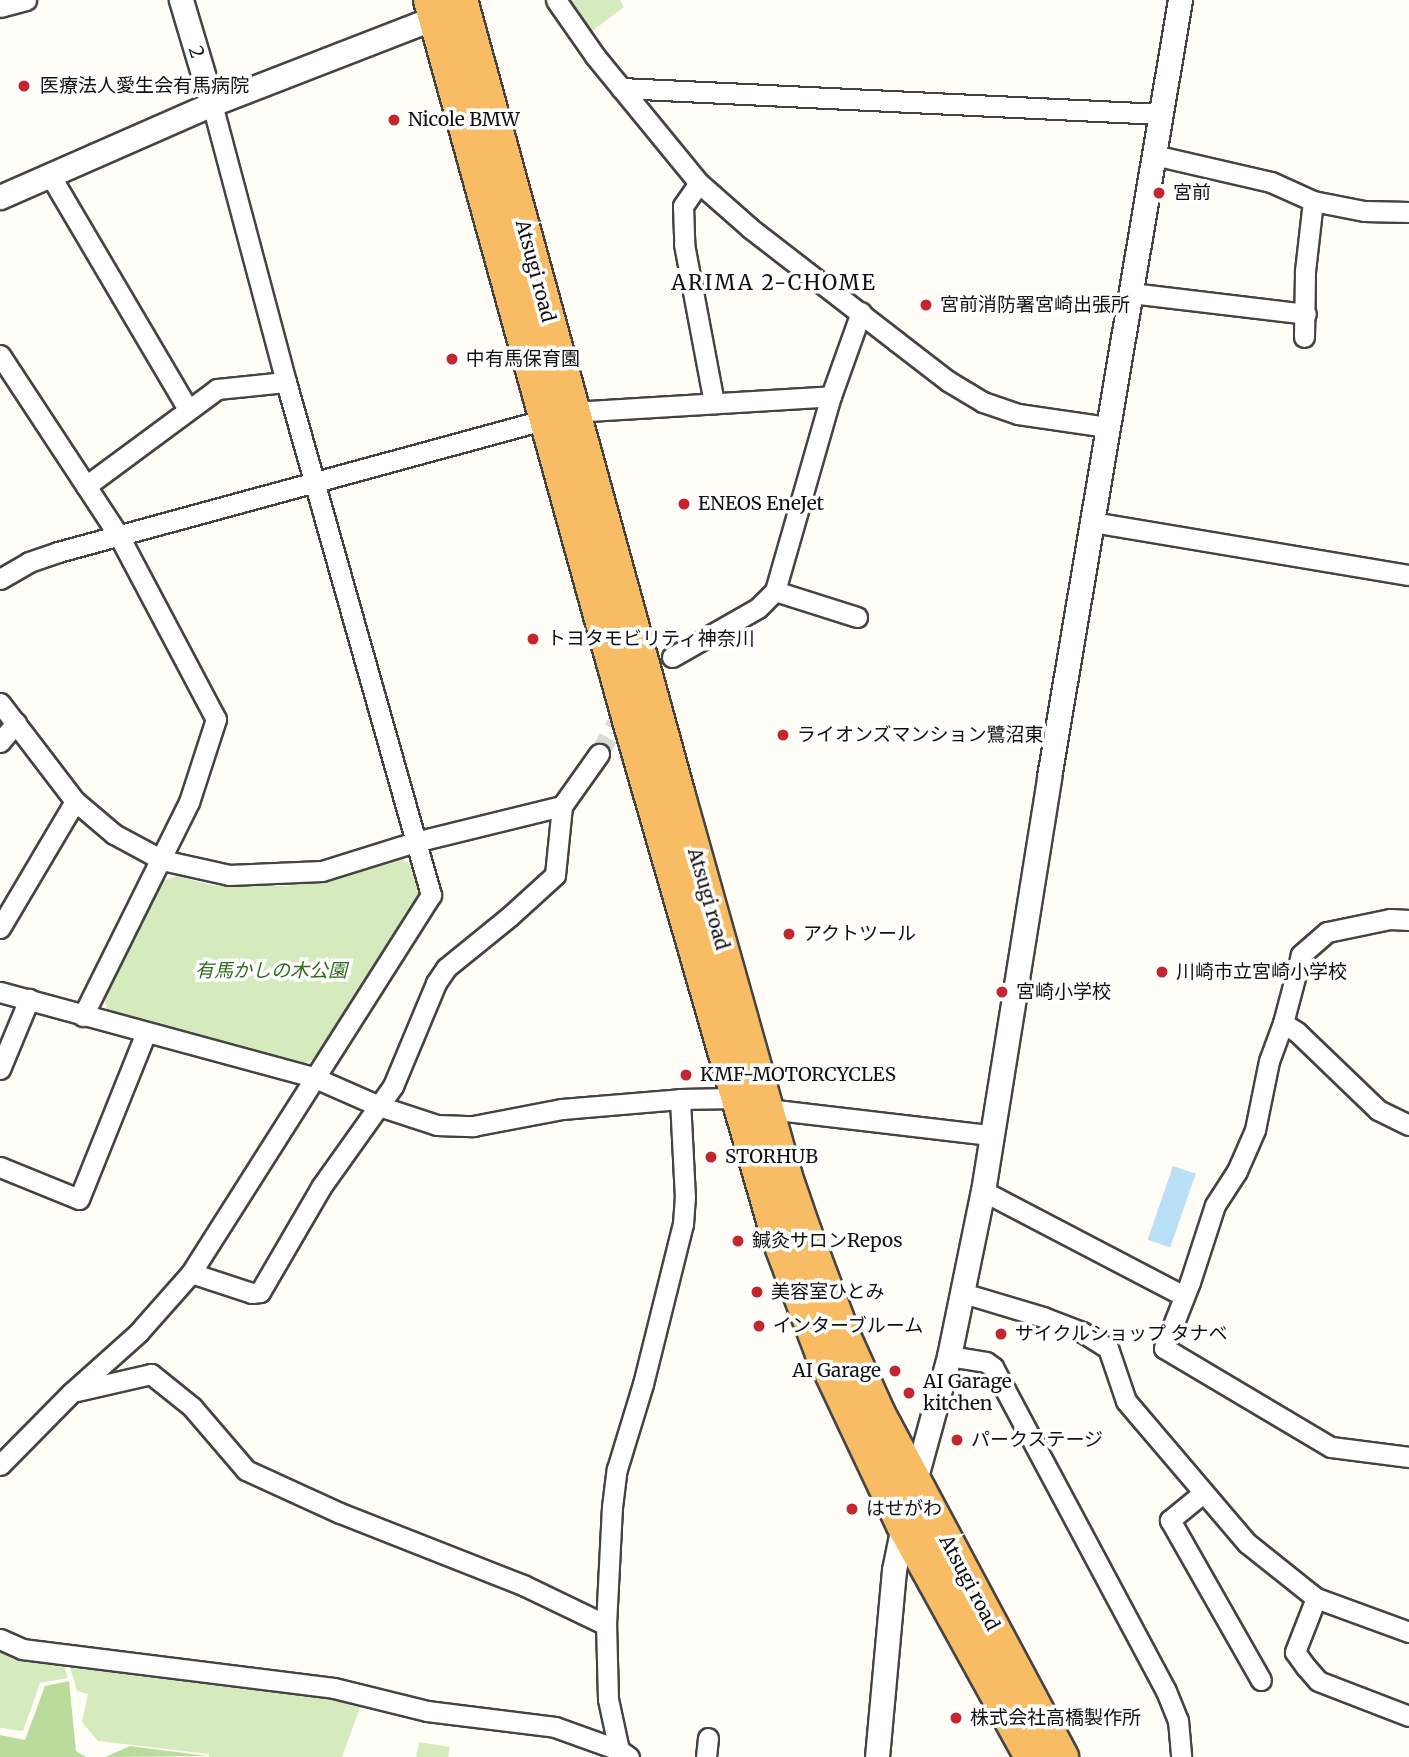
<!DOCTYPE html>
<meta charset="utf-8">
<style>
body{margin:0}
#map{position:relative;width:1409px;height:1757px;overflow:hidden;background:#fffdf5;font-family:Merriweather,"Noto Sans JP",serif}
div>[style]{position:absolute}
.green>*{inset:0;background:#d5ebbd}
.forest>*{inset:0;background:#b9dc9c}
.water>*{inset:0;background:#b9e0f7;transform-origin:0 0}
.minor-tunnel>*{height:19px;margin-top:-9.5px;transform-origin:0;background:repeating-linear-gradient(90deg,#dbdad3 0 19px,transparent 0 29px)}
.roads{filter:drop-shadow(2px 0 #444) drop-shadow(-2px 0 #444) drop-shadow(0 2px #444) drop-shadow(0 -2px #444)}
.minor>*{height:19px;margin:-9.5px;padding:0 9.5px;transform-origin:9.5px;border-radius:9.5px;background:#fff}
.tertiary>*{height:23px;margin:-11.5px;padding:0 11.5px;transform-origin:11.5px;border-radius:11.5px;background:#fff}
.trunk>*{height:32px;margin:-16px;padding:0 16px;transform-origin:16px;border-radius:16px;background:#f7bc64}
.dots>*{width:19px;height:19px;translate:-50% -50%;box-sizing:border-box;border:4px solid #fff;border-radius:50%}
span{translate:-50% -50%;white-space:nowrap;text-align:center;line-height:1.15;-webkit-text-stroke:7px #fff;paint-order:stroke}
.street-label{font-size:19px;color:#111}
.poi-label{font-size:19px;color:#111}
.left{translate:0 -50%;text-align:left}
.right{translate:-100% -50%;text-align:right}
.park-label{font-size:19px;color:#2f6b1f;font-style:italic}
.neighbourhood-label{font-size:21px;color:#111;letter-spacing:2px}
</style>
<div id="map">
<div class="green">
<i style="clip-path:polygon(571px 0,620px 0,624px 7px,591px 32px)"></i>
<i style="clip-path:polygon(398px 857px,411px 865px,419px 894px,314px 1060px,296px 1065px,108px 1012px,103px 996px,159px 882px,177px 876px,215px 886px,287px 886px,331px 878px)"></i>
<i style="clip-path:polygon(0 1646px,61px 1658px,68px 1678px,40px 1683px,23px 1731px,0 1728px)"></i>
<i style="clip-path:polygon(66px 1654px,311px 1690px,361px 1705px,342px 1757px,209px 1757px,209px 1754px,98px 1741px,82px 1722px,88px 1694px,77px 1691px)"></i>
<i style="clip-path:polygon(419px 1742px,450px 1747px,448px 1757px,416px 1757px)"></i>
</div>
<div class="forest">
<i style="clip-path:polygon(69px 1681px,76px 1751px,86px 1757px,0 1757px,0 1735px,25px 1740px,45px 1686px)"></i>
<i style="clip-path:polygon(130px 1746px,207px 1756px,105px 1757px)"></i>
</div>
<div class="water">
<i style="left:1173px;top:1166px;width:24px;height:78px;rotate:19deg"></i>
</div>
<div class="minor-tunnel">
<i style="left:599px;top:754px;width:88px;rotate:-60.8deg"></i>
<i style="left:642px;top:677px;width:36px;rotate:-34deg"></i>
</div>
<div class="roads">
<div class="minor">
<i style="left:556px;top:0;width:68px;rotate:55.1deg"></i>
<i style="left:595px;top:56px;width:164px;rotate:50.7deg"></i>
<i style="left:699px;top:183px;width:68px;rotate:41.4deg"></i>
<i style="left:750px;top:228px;width:185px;rotate:37.7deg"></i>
<i style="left:896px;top:341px;width:66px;rotate:37.6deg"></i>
<i style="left:948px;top:381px;width:41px;rotate:31deg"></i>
<i style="left:983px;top:402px;width:37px;rotate:19deg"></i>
<i style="left:1018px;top:414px;width:90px;rotate:8.3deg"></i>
<i style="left:0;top:7px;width:27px;rotate:-15deg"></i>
<i style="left:621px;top:88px;width:541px;rotate:2.76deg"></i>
<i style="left:1154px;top:155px;width:120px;rotate:13deg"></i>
<i style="left:1271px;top:182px;width:46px;rotate:24.3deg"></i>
<i style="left:1313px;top:201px;width:52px;rotate:11.1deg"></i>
<i style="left:1364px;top:211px;width:45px;rotate:1.3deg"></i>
<i style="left:50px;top:175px;width:272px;rotate:59.5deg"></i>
<i style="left:699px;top:183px;width:28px;rotate:125deg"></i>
<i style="left:683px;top:206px;width:38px;rotate:88deg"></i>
<i style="left:684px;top:244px;width:162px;rotate:79.3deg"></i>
<i style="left:1131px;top:293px;width:176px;rotate:6.8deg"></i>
<i style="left:1304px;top:337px;width:66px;rotate:-89.1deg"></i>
<i style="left:1305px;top:271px;width:70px;rotate:-83.5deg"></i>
<i style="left:0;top:355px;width:217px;rotate:56.7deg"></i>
<i style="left:119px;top:536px;width:207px;rotate:62.1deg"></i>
<i style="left:216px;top:719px;width:87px;rotate:108deg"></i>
<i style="left:189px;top:802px;width:239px;rotate:116.4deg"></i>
<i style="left:573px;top:412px;width:258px;rotate:-3.5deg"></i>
<i style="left:86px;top:486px;width:163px;rotate:-36.5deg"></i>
<i style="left:217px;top:389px;width:69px;rotate:-5.8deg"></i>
<i style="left:1092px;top:522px;width:321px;rotate:9.5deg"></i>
<i style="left:0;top:579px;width:34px;rotate:-30deg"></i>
<i style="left:29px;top:562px;width:31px;rotate:-19deg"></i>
<i style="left:58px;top:552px;width:507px;rotate:-15.22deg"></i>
<i style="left:775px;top:591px;width:86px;rotate:17.6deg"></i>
<i style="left:672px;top:657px;width:99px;rotate:-29.7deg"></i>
<i style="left:758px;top:608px;width:24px;rotate:-45deg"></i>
<i style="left:775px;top:591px;width:203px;rotate:-74deg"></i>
<i style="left:831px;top:396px;width:89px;rotate:-70.3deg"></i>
<i style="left:0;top:703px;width:123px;rotate:52.6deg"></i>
<i style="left:75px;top:801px;width:51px;rotate:40.2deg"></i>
<i style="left:114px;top:834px;width:55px;rotate:28.4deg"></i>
<i style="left:162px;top:860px;width:69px;rotate:12.6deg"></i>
<i style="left:229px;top:875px;width:93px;rotate:-2.5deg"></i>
<i style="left:322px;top:871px;width:97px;rotate:-17.3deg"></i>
<i style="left:415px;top:842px;width:151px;rotate:-13.8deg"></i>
<i style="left:562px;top:806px;width:64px;rotate:-54.6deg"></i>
<i style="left:0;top:742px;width:25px;rotate:-50deg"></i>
<i style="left:1409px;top:920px;width:19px;rotate:-177deg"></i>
<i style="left:1390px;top:919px;width:64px;rotate:168.3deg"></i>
<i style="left:1327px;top:932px;width:35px;rotate:139deg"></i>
<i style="left:1301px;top:955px;width:70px;rotate:104.8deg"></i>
<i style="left:1283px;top:1023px;width:40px;rotate:110.2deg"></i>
<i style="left:1269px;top:1061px;width:70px;rotate:101.5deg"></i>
<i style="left:1255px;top:1130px;width:45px;rotate:113.7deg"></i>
<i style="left:1237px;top:1171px;width:40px;rotate:122.9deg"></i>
<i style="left:1215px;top:1205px;width:81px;rotate:108deg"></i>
<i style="left:1190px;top:1282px;width:71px;rotate:111.5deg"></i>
<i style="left:1164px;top:1348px;width:194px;rotate:30.7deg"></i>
<i style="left:1331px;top:1447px;width:79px;rotate:7.3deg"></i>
<i style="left:0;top:928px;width:147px;rotate:-59.4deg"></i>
<i style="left:0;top:992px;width:324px;rotate:15.2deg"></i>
<i style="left:313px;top:1077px;width:72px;rotate:23.7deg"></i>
<i style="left:379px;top:1106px;width:61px;rotate:18.1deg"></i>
<i style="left:437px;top:1125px;width:36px;rotate:2deg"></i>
<i style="left:473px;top:1126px;width:91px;rotate:-10.8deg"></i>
<i style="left:562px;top:1109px;width:118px;rotate:-4.8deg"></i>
<i style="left:680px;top:1099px;width:56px;rotate:-1deg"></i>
<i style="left:1283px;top:1023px;width:17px;rotate:33deg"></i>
<i style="left:1297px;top:1032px;width:112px;rotate:43.9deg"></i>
<i style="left:1378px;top:1110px;width:34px;rotate:26deg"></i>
<i style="left:0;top:1069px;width:76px;rotate:-67.5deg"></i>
<i style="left:768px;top:1109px;width:225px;rotate:6.7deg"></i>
<i style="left:0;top:1167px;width:85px;rotate:22.1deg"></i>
<i style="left:79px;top:1199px;width:180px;rotate:-68.1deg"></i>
<i style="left:983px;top:1191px;width:227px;rotate:27.6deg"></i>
<i style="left:191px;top:1273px;width:64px;rotate:18.2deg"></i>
<i style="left:252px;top:1293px;width:8px;rotate:-7deg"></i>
<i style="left:260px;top:1292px;width:121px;rotate:-59.8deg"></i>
<i style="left:321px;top:1187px;width:124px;rotate:-54.5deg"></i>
<i style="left:393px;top:1086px;width:112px;rotate:-67.3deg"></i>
<i style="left:436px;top:983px;width:18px;rotate:-56deg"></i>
<i style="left:446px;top:968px;width:82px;rotate:-39.1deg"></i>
<i style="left:510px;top:916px;width:61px;rotate:-42.3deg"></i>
<i style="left:555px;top:875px;width:69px;rotate:-84.2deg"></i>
<i style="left:963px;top:1293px;width:84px;rotate:16.7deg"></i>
<i style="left:1043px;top:1317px;width:42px;rotate:21deg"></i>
<i style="left:1082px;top:1332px;width:31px;rotate:32deg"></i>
<i style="left:1108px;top:1348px;width:56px;rotate:71.2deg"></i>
<i style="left:1126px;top:1401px;width:187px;rotate:49.6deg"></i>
<i style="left:1247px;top:1543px;width:88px;rotate:38.6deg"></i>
<i style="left:1316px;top:1598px;width:99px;rotate:20.1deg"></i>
<i style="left:949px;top:1356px;width:37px;rotate:9deg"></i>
<i style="left:986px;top:1362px;width:9px;rotate:36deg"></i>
<i style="left:993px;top:1367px;width:367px;rotate:61.9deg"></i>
<i style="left:1166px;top:1691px;width:31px;rotate:68deg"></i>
<i style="left:1178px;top:1720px;width:37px;rotate:85deg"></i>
<i style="left:77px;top:1391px;width:76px;rotate:-12.9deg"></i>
<i style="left:151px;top:1374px;width:53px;rotate:38.8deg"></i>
<i style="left:192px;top:1407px;width:83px;rotate:49.4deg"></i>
<i style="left:246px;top:1470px;width:103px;rotate:24.6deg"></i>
<i style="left:340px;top:1513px;width:197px;rotate:21.5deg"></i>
<i style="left:523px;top:1585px;width:92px;rotate:25.7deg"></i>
<i style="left:0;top:1465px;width:101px;rotate:-45.4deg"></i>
<i style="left:71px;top:1393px;width:90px;rotate:-41.8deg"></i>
<i style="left:138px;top:1333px;width:80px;rotate:-48.5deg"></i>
<i style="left:191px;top:1273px;width:448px;rotate:-57.6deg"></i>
<i style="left:431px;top:895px;width:533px;rotate:-105.78deg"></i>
<i style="left:286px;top:382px;width:288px;rotate:-104.9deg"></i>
<i style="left:1203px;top:1493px;width:43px;rotate:140.7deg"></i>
<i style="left:1170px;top:1520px;width:184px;rotate:60.4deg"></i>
<i style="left:1316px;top:1598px;width:58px;rotate:111.3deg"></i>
<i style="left:1295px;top:1652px;width:19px;rotate:54deg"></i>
<i style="left:1306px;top:1667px;width:18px;rotate:49deg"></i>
<i style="left:1318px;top:1681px;width:97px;rotate:21deg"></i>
<i style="left:0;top:1639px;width:24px;rotate:24deg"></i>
<i style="left:22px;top:1649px;width:314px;rotate:7.1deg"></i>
<i style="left:334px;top:1688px;width:96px;rotate:13.9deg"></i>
<i style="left:427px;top:1711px;width:129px;rotate:7.1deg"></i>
<i style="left:555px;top:1727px;width:68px;rotate:19.8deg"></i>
<i style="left:629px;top:1757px;width:12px;rotate:-145deg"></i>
<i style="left:619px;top:1750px;width:52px;rotate:-102.2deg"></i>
<i style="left:608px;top:1699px;width:74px;rotate:-91.5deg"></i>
<i style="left:606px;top:1625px;width:118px;rotate:-87.1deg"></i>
<i style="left:612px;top:1507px;width:38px;rotate:-83deg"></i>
<i style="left:617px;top:1469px;width:89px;rotate:-73deg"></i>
<i style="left:643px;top:1384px;width:165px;rotate:-76deg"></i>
<i style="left:683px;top:1224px;width:26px;rotate:-86deg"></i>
<i style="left:685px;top:1198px;width:99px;rotate:-92.9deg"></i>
<i style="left:706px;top:1757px;width:19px;rotate:-84deg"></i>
</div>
<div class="tertiary">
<i style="left:181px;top:0;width:109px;rotate:73.4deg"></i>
<i style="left:0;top:197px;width:232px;rotate:-23.7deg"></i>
<i style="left:212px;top:104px;width:252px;rotate:-21.2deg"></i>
<i style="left:913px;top:1488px;width:137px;rotate:-74.7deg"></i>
<i style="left:949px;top:1356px;width:168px;rotate:-78.4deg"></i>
<i style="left:983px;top:1191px;width:419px;rotate:-80.9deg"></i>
<i style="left:1049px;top:777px;width:788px;rotate:-80.43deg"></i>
<i style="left:877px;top:1757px;width:188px;rotate:-84.8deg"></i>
<i style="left:894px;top:1570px;width:50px;rotate:-78.5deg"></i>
</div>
<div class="trunk">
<i style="left:430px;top:0;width:751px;rotate:74.56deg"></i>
<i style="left:630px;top:724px;width:535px;rotate:73.94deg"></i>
<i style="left:778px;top:1238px;width:124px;rotate:69.2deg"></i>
<i style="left:822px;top:1354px;width:189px;rotate:64.7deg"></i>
<i style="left:903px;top:1525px;width:265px;rotate:61.1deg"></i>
<i style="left:461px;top:0;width:825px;rotate:74.68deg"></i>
<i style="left:679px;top:796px;width:393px;rotate:74.3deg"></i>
<i style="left:785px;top:1174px;width:61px;rotate:71deg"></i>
<i style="left:805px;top:1232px;width:111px;rotate:69.4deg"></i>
<i style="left:844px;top:1336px;width:85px;rotate:65.8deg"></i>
<i style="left:879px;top:1414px;width:389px;rotate:61.9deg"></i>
</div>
</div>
<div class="dots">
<i style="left:24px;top:86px;background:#c4262e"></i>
<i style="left:394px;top:120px;background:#c4262e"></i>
<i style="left:1159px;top:193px;background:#c4262e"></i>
<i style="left:926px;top:305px;background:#c4262e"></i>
<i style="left:452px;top:359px;background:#c4262e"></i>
<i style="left:684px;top:504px;background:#c4262e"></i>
<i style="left:533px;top:639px;background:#c4262e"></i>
<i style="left:783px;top:735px;background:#c4262e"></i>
<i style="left:789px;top:934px;background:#c4262e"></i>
<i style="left:1162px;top:972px;background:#c4262e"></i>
<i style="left:1002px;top:992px;background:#c4262e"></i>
<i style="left:686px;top:1075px;background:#c4262e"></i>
<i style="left:711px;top:1157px;background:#c4262e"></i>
<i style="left:738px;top:1241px;background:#c4262e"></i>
<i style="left:757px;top:1292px;background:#c4262e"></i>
<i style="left:759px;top:1326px;background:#c4262e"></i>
<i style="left:1001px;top:1334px;background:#c4262e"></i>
<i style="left:895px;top:1371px;background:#c4262e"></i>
<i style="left:909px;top:1393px;background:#c4262e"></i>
<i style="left:957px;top:1440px;background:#c4262e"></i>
<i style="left:852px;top:1509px;background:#c4262e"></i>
<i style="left:956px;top:1718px;background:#c4262e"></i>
</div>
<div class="street-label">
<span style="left:196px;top:52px;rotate:73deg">2</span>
<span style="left:535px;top:271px;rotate:75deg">Atsugi road</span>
<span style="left:708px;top:899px;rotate:74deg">Atsugi road</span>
<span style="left:969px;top:1583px;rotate:62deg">Atsugi road</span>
</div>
<div class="poi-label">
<span class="left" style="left:40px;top:86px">医療法人愛生会有馬病院</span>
<span class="left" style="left:408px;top:120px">Nicole BMW</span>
<span class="left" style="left:1173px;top:193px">宮前</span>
<span class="left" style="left:940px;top:305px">宮前消防署宮崎出張所</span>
<span class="left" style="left:466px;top:359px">中有馬保育園</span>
<span class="left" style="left:698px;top:504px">ENEOS EneJet</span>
<span class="left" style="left:547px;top:639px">トヨタモビリティ神奈川</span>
<span class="left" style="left:797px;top:735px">ライオンズマンション鷺沼東</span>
<span class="left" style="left:803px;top:934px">アクトツール</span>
<span class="left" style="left:1176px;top:972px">川崎市立宮崎小学校</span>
<span class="left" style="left:1016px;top:992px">宮崎小学校</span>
<span class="left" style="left:700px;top:1075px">KMF-MOTORCYCLES</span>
<span class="left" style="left:725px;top:1157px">STORHUB</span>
<span class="left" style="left:752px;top:1241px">鍼灸サロンRepos</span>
<span class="left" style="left:771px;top:1292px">美容室ひとみ</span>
<span class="left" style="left:773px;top:1326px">インターブルーム</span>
<span class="left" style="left:1015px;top:1334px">サイクルショップ タナベ</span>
<span class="right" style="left:881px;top:1371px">AI Garage</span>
<span class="left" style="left:923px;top:1393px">AI Garage<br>kitchen</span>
<span class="left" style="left:971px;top:1440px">パークステージ</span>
<span class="left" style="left:866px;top:1509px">はせがわ</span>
<span class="left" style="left:970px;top:1718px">株式会社高橋製作所</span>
</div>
<div class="park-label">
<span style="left:271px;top:971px">有馬かしの木公園</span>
</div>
<div class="neighbourhood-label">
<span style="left:774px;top:283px">ARIMA 2-CHOME</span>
</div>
</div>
